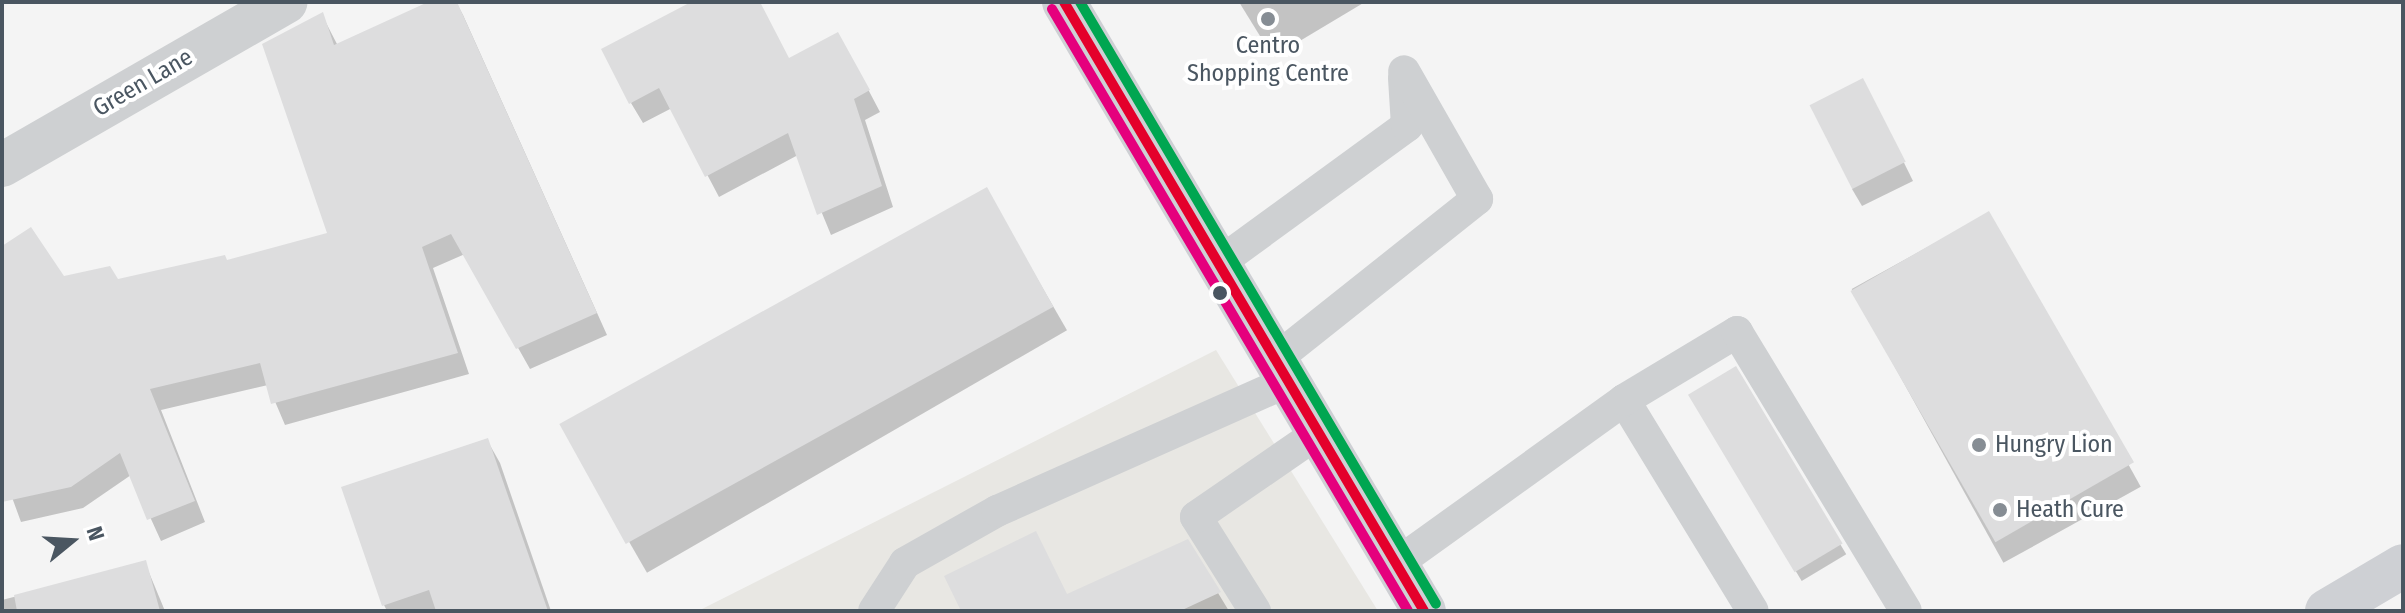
<!DOCTYPE html>
<style>
body{margin:0}
#map{position:relative;width:2405px;height:613px;overflow:hidden;background:#f4f4f4;font-family:"Fira Sans Condensed",sans-serif}
div>[style]{position:absolute}
.commercial>*{inset:0;background:#e8e7e3}
.shadow>*{inset:0;background:#0003;transform-origin:0 0}
.building>*{inset:0;background:#ddddde;transform-origin:0 0}
.lane>*{height:32px;margin:-16px;padding:0 16px;transform-origin:16px;border-radius:16px;background:#ced0d2}
.street>*{height:44px;margin:-22px;padding:0 22px;transform-origin:22px;border-radius:22px;background:#ced0d2}
.secondary>*{height:44px;margin:-22px;padding:0 22px;transform-origin:22px;border-radius:22px;background:#ced0d4}
.bus-1>*{height:10px;margin:-5px;padding:0 5px;transform-origin:5px;border-radius:5px;background:#e4002b}
.bus-2>*{height:10px;margin:-5px;padding:0 5px;transform-origin:5px;border-radius:5px;background:#e5007d}
.bus-3>*{height:10px;margin:-5px;padding:0 5px;transform-origin:5px;border-radius:5px;background:#00a651}
.dots>*{width:22px;height:22px;translate:-50% -50%;box-sizing:border-box;border:4px solid #fff;border-radius:50%}
span{translate:-50% -50%;white-space:nowrap;text-align:center;line-height:1.15;-webkit-text-stroke:8px #fff;paint-order:stroke}
.poi-label{font-size:24px;color:#4a5661}
.left{translate:0 -50%;text-align:left}
.street-label{font-size:24px;color:#4a5661}
.frame{position:absolute;inset:0;border:4px solid #4a5661;pointer-events:none}
.north{position:absolute;left:32px;top:501px;width:80px;height:80px;-webkit-text-stroke:6px #fff;paint-order:stroke;rotate:72deg;font-size:22px;font-weight:700;line-height:32px;text-align:center;color:#4a5661}
.north::after{content:'';display:block;margin:auto;width:28px;height:36px;background:#4a5661;clip-path:polygon(50% 0,100% 100%,50% 72%,0 100%)}
</style>
<div id="map">
<div class="commercial">
<i style="clip-path:polygon(1216px 350px,1378px 611px,698px 611px)"></i>
</div>
<div class="shadow">
<i style="clip-path:polygon(433px 2px,456px 2px,463px 15px,607px 335px,530px 369px,465px 254px,433px 268px,469px 374px,285px 425px,268px 385px,161px 410px,205px 522px,161px 541px,131px 475px,83px 508px,21px 522px,2px 470px,2px 249px,63px 278px,117px 281px,227px 262px,329px 234px,322px 15px,338px 46px)"></i>
<i style="clip-path:polygon(695px 2px,759px 2px,789px 60px,850px 55px,880px 112px,865px 120px,893px 207px,831px 235px,798px 155px,719px 197px,672px 108px,643px 123px,631px 103px)"></i>
<i style="clip-path:polygon(1239px 2px,1365px 2px,1273px 57px)"></i>
<i style="clip-path:polygon(1872px 98px,1913px 181px,1862px 206px,1852px 189px)"></i>
<i style="left:986px;top:190px;width:162px;height:485px;rotate:60deg"></i>
<i style="left:1989px;top:213px;width:313px;height:157px;rotate:61deg"></i>
<i style="left:1735px;top:369px;width:216px;height:52px;rotate:59deg"></i>
<i style="clip-path:polygon(487px 440px,500px 463px,551px 611px,387px 611px,384px 605px)"></i>
<i style="clip-path:polygon(1187px 542px,1229px 611px,963px 611px,1067px 596px)"></i>
<i style="clip-path:polygon(145px 563px,165px 611px,2px 611px,2px 600px)"></i>
</div>
<div class="building">
<i style="clip-path:polygon(428px 2px,457px 2px,597px 313px,516px 349px,451px 234px,422px 247px,458px 353px,271px 404px,260px 363px,150px 389px,195px 501px,147px 520px,120px 453px,71px 487px,2px 502px,2px 246px,31px 227px,64px 276px,110px 266px,118px 279px,225px 255px,227px 260px,327px 233px,262px 44px,323px 12px,334px 45px)"></i>
<i style="clip-path:polygon(691px 2px,760px 2px,789px 58px,838px 32px,870px 90px,854px 99px,882px 186px,817px 215px,788px 133px,705px 177px,659px 88px,629px 104px,601px 49px)"></i>
<i style="left:1863px;top:78px;width:94px;height:60px;rotate:63deg"></i>
<i style="left:987px;top:187px;width:137px;height:489px;rotate:61deg"></i>
<i style="left:1989px;top:211px;width:290px;height:160px;rotate:60deg"></i>
<i style="left:1736px;top:366px;width:207px;height:56px;rotate:59deg"></i>
<i style="clip-path:polygon(488px 438px,548px 611px,436px 611px,429px 590px,382px 606px,341px 487px)"></i>
<i style="clip-path:polygon(1036px 531px,1067px 594px,1188px 539px,1221px 592px,1180px 611px,961px 611px,944px 576px)"></i>
<i style="clip-path:polygon(146px 560px,160px 611px,17px 611px,14px 595px)"></i>
</div>
<div class="lane">
<i style="left:1219px;top:263px;width:233px;rotate:-36.1deg"></i>
<i style="left:1407px;top:126px;width:48px;rotate:-93.6deg"></i>
<i style="left:1276px;top:359px;width:257px;rotate:-38.5deg"></i>
<i style="left:1477px;top:199px;width:147px;rotate:-119.7deg"></i>
<i style="left:1624px;top:400px;width:247px;rotate:58.6deg"></i>
<i style="left:1396px;top:564px;width:281px;rotate:-35.7deg"></i>
<i style="left:1624px;top:400px;width:132px;rotate:-31deg"></i>
<i style="left:1737px;top:332px;width:326px;rotate:58.8deg"></i>
<i style="left:874px;top:611px;width:57px;rotate:-57.1deg"></i>
<i style="left:905px;top:563px;width:106px;rotate:-29.5deg"></i>
<i style="left:997px;top:511px;width:320px;rotate:-24deg"></i>
<i style="left:1255px;top:611px;width:111px;rotate:-122.1deg"></i>
<i style="left:1196px;top:517px;width:150px;rotate:-34.6deg"></i>
</div>
<div class="street">
<i style="left:2px;top:165px;width:327px;rotate:-29.9deg"></i>
</div>
<div class="secondary">
<i style="left:1064px;top:2px;width:707px;rotate:59.41deg"></i>
<i style="left:2327px;top:611px;width:88px;rotate:-30.6deg"></i>
</div>
<div class="bus-1">
<i style="left:1064px;top:2px;width:707px;rotate:59.41deg"></i>
</div>
<div class="bus-2">
<i style="left:1052px;top:9px;width:699px;rotate:59.4deg"></i>
</div>
<div class="bus-3">
<i style="left:1080px;top:2px;width:699px;rotate:59.4deg"></i>
</div>
<div class="dots">
<i style="left:1268px;top:19px;background:#868d94"></i>
<i style="left:1220px;top:293px;background:#4a5661"></i>
<i style="left:1979px;top:445px;background:#868d94"></i>
<i style="left:2000px;top:510px;background:#868d94"></i>
</div>
<div class="poi-label">
<span style="left:1268px;top:60px">Centro<br>Shopping Centre</span>
<span class="left" style="left:1995px;top:445px">Hungry Lion</span>
<span class="left" style="left:2016px;top:510px">Heath Cure</span>
</div>
<div class="street-label">
<span style="left:143px;top:83px;rotate:-30deg">Green Lane</span>
</div>
<div class="frame"></div>
<div class="north">N</div>
</div>
